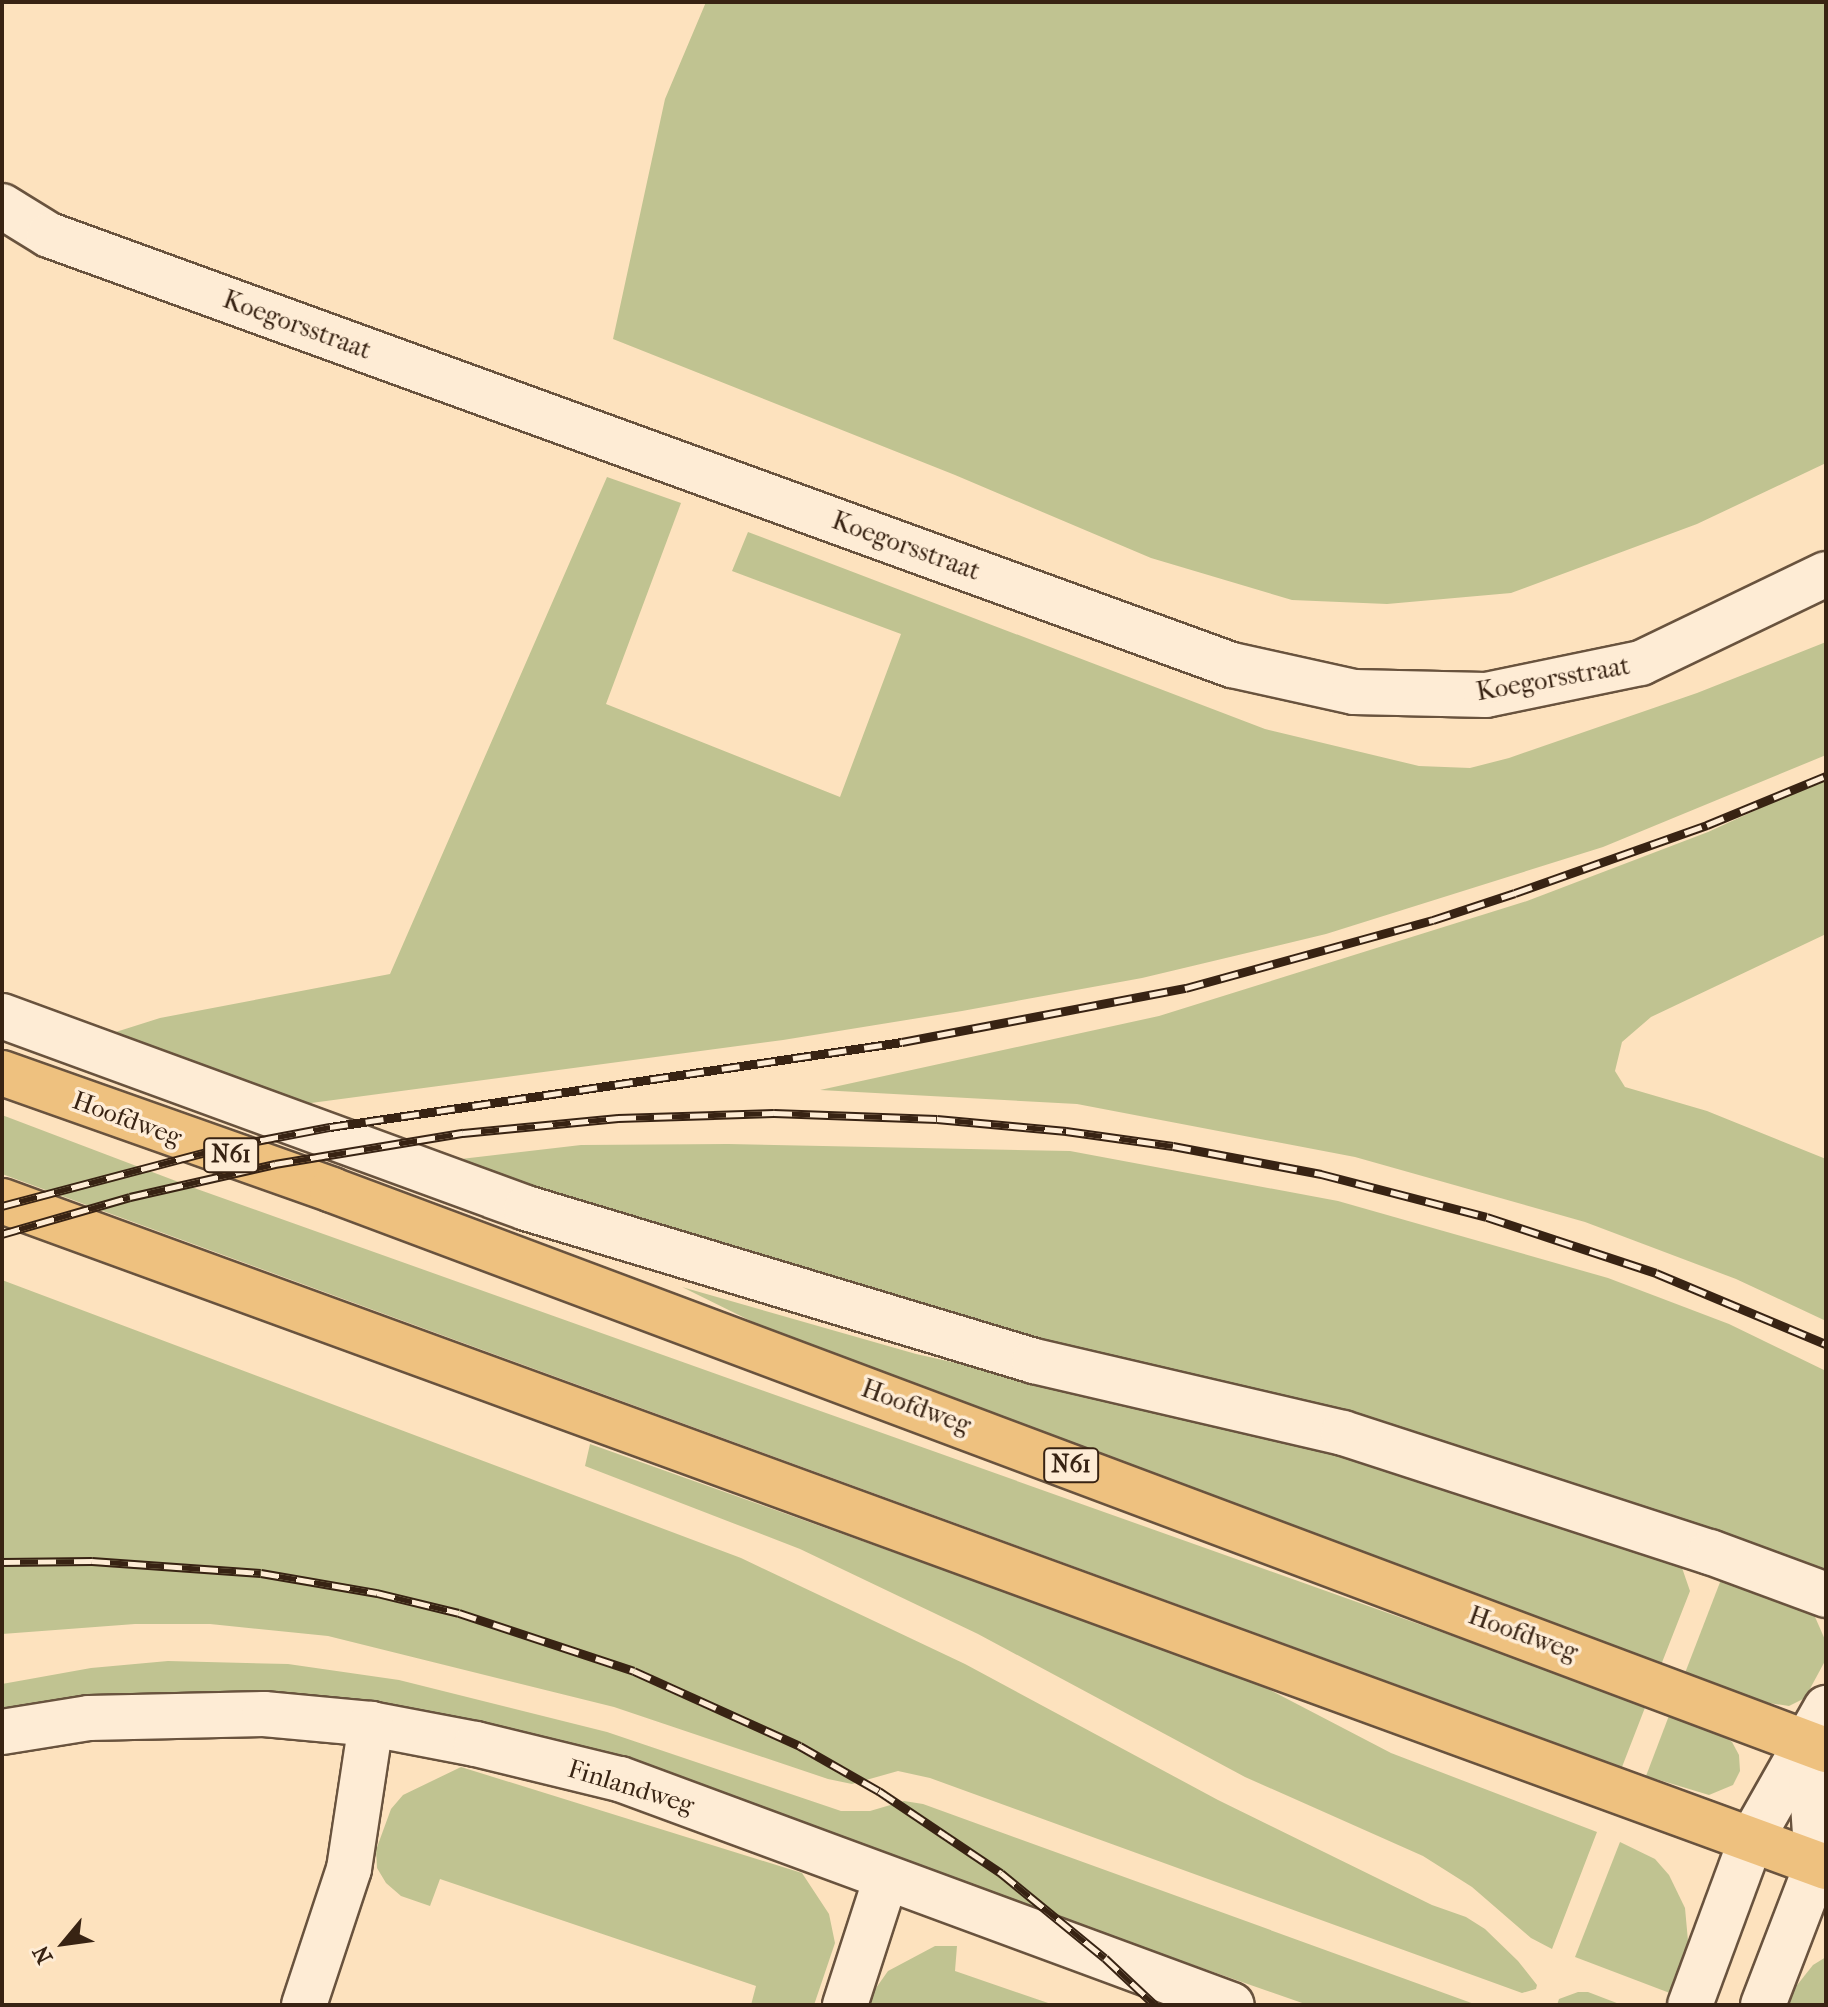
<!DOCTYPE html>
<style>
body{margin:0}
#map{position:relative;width:1828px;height:2007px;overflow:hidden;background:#fde2be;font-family:"IM FELL French Canon",serif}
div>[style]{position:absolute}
.green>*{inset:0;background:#c0c391}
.roads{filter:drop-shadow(2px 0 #69533e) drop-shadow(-2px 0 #69533e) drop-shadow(0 2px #69533e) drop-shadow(0 -2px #69533e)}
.minor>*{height:44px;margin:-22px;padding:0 22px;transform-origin:22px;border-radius:22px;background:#feecd5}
.major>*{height:44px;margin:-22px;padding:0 22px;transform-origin:22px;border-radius:22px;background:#eec17f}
.rail>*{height:9px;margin-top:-4.5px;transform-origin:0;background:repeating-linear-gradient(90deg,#feecd5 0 18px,#382313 0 36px);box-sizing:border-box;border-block:2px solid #382313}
span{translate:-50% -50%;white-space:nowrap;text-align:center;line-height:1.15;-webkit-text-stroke:7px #feecd5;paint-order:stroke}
.shield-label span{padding:2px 6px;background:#feecd5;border:2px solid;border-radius:6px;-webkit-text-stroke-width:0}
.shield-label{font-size:24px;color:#382313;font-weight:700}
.street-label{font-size:26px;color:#382313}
.frame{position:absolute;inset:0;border:4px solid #382313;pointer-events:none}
.north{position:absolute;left:24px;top:1903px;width:80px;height:80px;-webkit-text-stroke:6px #feecd5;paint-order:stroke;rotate:241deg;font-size:22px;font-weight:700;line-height:32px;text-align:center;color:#382313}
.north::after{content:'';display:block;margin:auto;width:28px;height:36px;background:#382313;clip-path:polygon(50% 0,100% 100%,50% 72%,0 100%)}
</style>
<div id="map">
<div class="green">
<i style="clip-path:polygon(706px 2px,1826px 2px,1826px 463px,1697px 524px,1511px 593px,1387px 604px,1292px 600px,1151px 558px,955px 475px,613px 339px,665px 99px)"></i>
<i style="clip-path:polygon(607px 477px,681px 503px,606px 704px,840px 797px,901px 634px,732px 571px,748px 532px,1265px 729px,1419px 766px,1470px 768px,1509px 758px,1697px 693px,1826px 642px,1826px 755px,1603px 847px,1326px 934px,1142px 978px,962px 1011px,783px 1040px,296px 1105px,100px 1037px,160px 1018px,390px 974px)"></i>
<i style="clip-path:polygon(1826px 778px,1826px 934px,1651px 1017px,1622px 1042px,1615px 1071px,1625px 1087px,1707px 1111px,1826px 1159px,1826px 1321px,1736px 1279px,1585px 1222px,1355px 1157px,1077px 1104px,820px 1090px,1159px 1016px,1527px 901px,1708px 832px)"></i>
<i style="clip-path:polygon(2px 1115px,197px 1189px,1646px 1705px,1622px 1767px,2px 1174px)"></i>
<i style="clip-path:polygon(728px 1144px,1070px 1151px,1338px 1201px,1608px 1278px,1729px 1324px,1826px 1371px,1826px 1574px,1125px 1375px,444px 1161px,581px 1145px)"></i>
<i style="clip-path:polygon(2px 1280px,741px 1558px,965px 1664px,1218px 1800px,1432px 1905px,1466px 1917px,1485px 1929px,1518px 1961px,1537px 1985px,1536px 1989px,1522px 1993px,930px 1778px,898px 1771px,852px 1784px,828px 1779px,614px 1707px,328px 1636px,210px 1624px,135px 1624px,2px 1634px)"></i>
<i style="clip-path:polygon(682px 1287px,916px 1354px,1302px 1440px,1680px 1562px,1690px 1591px,1661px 1665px,775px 1333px)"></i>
<i style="clip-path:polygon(590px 1444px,1249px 1679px,1391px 1753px,1597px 1832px,1552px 1949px,1531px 1938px,1472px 1887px,1423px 1856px,1245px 1777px,978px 1634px,800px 1549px,585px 1466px)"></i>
<i style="clip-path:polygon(1722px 1577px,1812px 1610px,1826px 1642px,1825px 1661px,1805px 1698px,1789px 1706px,1769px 1703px,1685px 1673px)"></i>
<i style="clip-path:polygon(168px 1661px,288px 1664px,399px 1680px,607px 1732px,841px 1811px,870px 1811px,904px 1801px,923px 1804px,1477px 2005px,1308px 2005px,555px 1742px,2px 1710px,2px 1684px,91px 1668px)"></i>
<i style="clip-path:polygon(1670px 1713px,1713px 1729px,1732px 1742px,1739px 1755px,1740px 1771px,1733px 1785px,1709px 1795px,1646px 1776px)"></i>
<i style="clip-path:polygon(461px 1767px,802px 1873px,829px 1914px,835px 1943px,814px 2005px,751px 2005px,756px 1986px,440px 1879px,430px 1906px,401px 1896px,386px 1883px,377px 1868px,376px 1850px,391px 1809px,403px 1795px)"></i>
<i style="clip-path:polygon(1620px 1842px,1655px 1859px,1669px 1875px,1685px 1908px,1688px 1941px,1675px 1995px,1575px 1957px)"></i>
<i style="clip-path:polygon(935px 1946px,957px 1946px,955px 1971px,1054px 2005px,864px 2005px,888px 1971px)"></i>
<i style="clip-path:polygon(1826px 1957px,1826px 2005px,1786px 2005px,1790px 1994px,1813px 1965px)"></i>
<i style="clip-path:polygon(1578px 1992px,1588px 1992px,1622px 2005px,1557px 2005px,1559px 1999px)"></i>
</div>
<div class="roads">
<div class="minor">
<i style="left:2px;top:206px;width:55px;rotate:31.7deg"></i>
<i style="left:49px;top:235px;width:1259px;rotate:19.98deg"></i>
<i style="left:1232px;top:665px;width:125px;rotate:12.5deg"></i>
<i style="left:1354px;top:692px;width:132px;rotate:1.3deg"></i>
<i style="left:1486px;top:695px;width:158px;rotate:-11.7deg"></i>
<i style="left:1641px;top:663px;width:205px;rotate:-25.7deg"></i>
<i style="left:2px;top:1016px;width:558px;rotate:20.12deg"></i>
<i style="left:526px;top:1208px;width:531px;rotate:16.76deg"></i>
<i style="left:1034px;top:1361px;width:317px;rotate:13.1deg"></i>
<i style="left:1343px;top:1433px;width:386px;rotate:18deg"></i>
<i style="left:1710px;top:1552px;width:124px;rotate:20.3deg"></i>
<i style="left:2px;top:1732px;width:88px;rotate:-9.1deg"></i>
<i style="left:89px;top:1718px;width:175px;rotate:-1.3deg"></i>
<i style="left:264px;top:1714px;width:107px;rotate:5.3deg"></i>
<i style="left:371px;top:1724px;width:107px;rotate:10.8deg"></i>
<i style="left:476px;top:1744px;width:148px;rotate:13.7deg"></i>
<i style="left:620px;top:1779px;width:652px;rotate:20.27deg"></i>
<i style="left:304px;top:2005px;width:143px;rotate:-71.7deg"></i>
<i style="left:349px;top:1869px;width:147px;rotate:-81.4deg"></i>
<i style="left:845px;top:2005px;width:133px;rotate:-72.1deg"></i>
<i style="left:1690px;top:2005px;width:176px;rotate:-69.7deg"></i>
<i style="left:1751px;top:1840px;width:152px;rotate:-60.4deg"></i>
<i style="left:1763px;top:2005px;width:151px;rotate:-69deg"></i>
<i style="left:1817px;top:1864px;width:121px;rotate:-93.8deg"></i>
</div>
<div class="major">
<i style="left:2px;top:1073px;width:350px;rotate:19.5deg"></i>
<i style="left:332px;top:1190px;width:1596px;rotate:20.55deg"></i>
<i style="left:2px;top:1201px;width:1942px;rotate:20.06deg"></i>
</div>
</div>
<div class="rail">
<i style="left:2px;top:1206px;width:231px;rotate:-14.8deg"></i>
<i style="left:225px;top:1147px;width:107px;rotate:-10.8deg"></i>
<i style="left:330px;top:1127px;width:578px;rotate:-8.45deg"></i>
<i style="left:902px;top:1042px;width:289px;rotate:-10.8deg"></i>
<i style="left:1186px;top:988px;width:256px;rotate:-15.4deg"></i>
<i style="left:1433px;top:920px;width:86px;rotate:-18.2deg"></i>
<i style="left:1515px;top:893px;width:204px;rotate:-19.5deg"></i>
<i style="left:1707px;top:825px;width:129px;rotate:-22.4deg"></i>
<i style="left:2px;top:1234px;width:133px;rotate:-16.1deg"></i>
<i style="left:130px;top:1197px;width:149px;rotate:-12.8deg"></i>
<i style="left:275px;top:1164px;width:191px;rotate:-9.4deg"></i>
<i style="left:463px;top:1133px;width:156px;rotate:-5.5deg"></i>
<i style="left:618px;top:1118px;width:156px;rotate:-1.8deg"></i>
<i style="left:774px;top:1113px;width:163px;rotate:2.1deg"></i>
<i style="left:937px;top:1119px;width:130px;rotate:5.3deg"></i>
<i style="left:1066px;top:1131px;width:108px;rotate:8deg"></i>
<i style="left:1173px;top:1146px;width:151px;rotate:10.7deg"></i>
<i style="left:1321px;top:1174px;width:171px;rotate:14.5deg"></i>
<i style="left:1487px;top:1217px;width:178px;rotate:18.3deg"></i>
<i style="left:1656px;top:1273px;width:184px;rotate:22.7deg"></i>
<i style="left:2px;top:1562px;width:90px;rotate:-0.6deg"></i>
<i style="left:92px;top:1561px;width:169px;rotate:4.1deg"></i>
<i style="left:261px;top:1573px;width:118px;rotate:9.8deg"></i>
<i style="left:377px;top:1593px;width:84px;rotate:13.7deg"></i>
<i style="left:459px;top:1613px;width:184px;rotate:18.3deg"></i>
<i style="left:634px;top:1671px;width:182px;rotate:24.3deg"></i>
<i style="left:800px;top:1746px;width:91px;rotate:29.7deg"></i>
<i style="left:879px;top:1791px;width:147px;rotate:33.9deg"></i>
<i style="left:1001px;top:1873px;width:134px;rotate:39.3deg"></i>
<i style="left:1105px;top:1958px;width:69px;rotate:43.2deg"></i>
</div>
<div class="shield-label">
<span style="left:231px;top:1155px">N61</span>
<span style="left:1071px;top:1465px">N61</span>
</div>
<div class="street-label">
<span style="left:297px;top:325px;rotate:20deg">Koegorsstraat</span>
<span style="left:906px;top:546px;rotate:20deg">Koegorsstraat</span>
<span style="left:1553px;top:679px;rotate:-10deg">Koegorsstraat</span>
<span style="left:127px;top:1119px;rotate:20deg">Hoofdweg</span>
<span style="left:916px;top:1407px;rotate:20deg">Hoofdweg</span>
<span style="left:1523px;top:1634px;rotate:20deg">Hoofdweg</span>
<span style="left:631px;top:1787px;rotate:17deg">Finlandweg</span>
</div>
<div class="frame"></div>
<div class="north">N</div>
</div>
